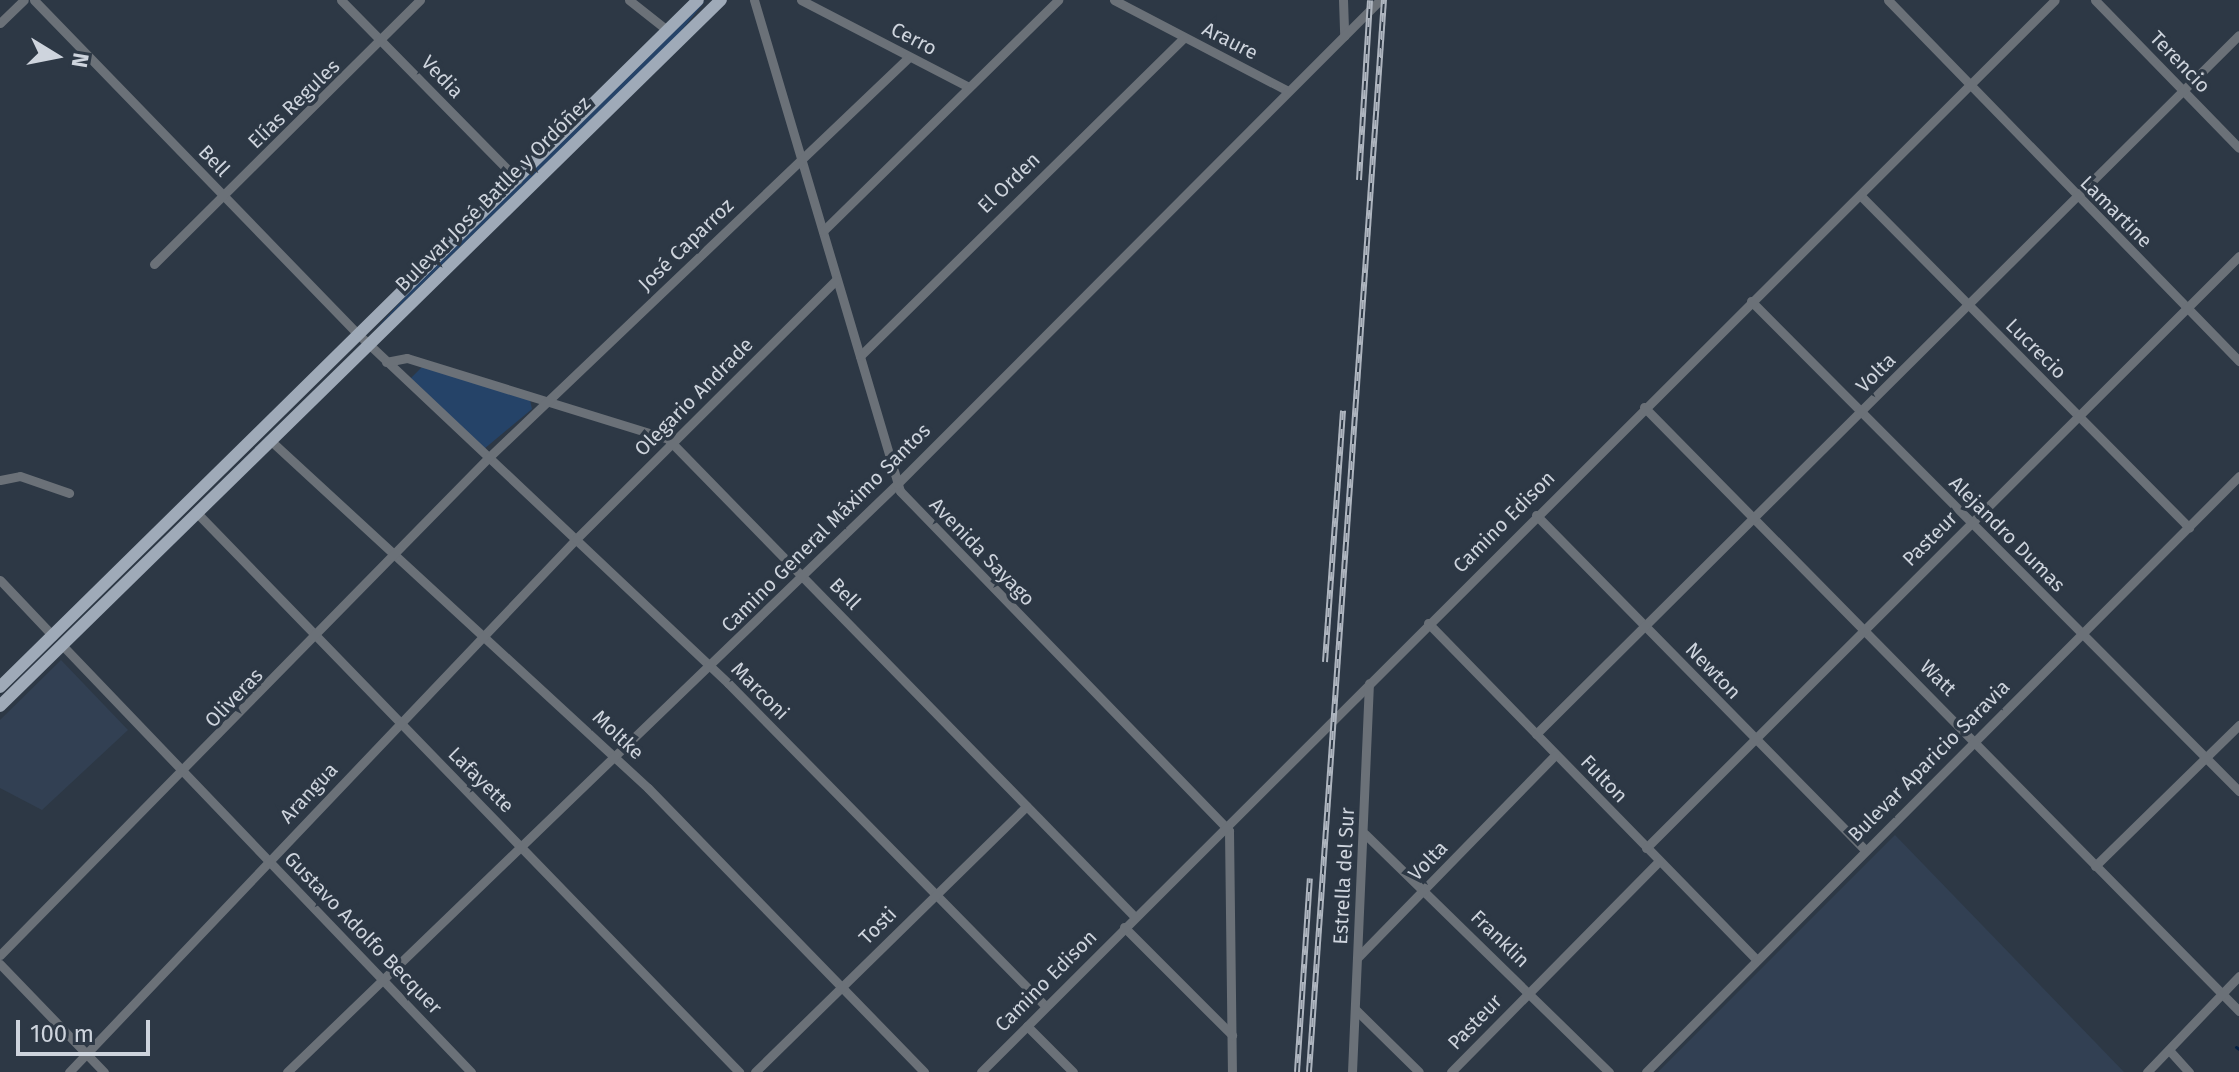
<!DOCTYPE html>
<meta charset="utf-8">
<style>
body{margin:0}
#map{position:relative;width:2239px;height:1072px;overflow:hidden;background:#2d3845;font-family:"Fira Sans",sans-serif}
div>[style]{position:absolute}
.built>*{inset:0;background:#324053}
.green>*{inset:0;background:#254368}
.stream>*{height:3px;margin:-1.5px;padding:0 1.5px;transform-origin:1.5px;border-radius:1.5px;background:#022044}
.minor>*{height:9px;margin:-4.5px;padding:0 4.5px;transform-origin:4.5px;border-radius:4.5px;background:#6b7178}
.major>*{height:12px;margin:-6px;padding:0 6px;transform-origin:6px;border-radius:6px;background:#9faab8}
.rail>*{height:6px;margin-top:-3px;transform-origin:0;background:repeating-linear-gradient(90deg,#2d3845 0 9px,#aeb5bf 0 18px);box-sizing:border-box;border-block:2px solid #aeb5bf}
span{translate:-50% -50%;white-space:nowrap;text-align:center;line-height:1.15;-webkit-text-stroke:7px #2d3845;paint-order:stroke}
.street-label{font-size:20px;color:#ced4dd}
.north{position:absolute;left:16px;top:16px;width:80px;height:80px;-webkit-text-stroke:6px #2d3845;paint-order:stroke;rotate:100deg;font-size:22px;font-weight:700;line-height:32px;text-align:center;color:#ced4dd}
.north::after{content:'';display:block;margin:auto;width:28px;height:36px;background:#ced4dd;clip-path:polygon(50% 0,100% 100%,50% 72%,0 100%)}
.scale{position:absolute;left:16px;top:1020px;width:134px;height:36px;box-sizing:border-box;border:4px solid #ced4dd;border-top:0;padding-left:10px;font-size:24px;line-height:28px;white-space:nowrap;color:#ced4dd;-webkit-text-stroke:6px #2d3845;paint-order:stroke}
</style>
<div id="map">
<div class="built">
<i style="clip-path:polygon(61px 660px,128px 730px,42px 810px,0 788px,0 720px)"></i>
<i style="clip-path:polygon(1895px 835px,2124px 1072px,1658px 1072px)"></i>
</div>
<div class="green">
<i style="clip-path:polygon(706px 0,677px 36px,375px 330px,415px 286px)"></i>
<i style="clip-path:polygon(422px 367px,530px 400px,532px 409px,484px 449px,411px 378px)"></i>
</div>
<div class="stream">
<i style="left:2236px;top:1047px;width:4px;rotate:34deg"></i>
</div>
<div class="minor">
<i style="left:34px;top:0;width:465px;rotate:45.9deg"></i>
<i style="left:358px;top:334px;width:509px;rotate:43.33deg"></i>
<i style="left:728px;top:683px;width:453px;rotate:45.5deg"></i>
<i style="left:341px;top:0;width:252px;rotate:45.5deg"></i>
<i style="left:629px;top:0;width:48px;rotate:38.3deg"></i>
<i style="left:754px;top:0;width:512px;rotate:73.44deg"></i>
<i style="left:900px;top:491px;width:473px;rotate:45.9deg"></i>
<i style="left:1229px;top:831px;width:241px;rotate:89.3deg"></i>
<i style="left:801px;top:0;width:189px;rotate:27.4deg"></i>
<i style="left:1114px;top:0;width:196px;rotate:27.6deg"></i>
<i style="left:1343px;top:0;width:36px;rotate:88deg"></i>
<i style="left:1888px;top:0;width:504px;rotate:45.8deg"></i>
<i style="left:2095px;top:0;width:206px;rotate:45.8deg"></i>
<i style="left:0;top:23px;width:33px;rotate:-44deg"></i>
<i style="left:1860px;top:195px;width:468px;rotate:45.3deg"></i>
<i style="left:823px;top:231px;width:330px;rotate:-44.5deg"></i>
<i style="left:154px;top:264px;width:375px;rotate:-44.8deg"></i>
<i style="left:1751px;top:301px;width:692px;rotate:45.12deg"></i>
<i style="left:860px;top:356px;width:454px;rotate:-44.5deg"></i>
<i style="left:386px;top:362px;width:21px;rotate:-11deg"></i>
<i style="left:407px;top:358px;width:273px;rotate:17.2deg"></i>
<i style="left:668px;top:439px;width:668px;rotate:45.67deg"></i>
<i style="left:1644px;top:407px;width:848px;rotate:45.43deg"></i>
<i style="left:271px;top:441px;width:512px;rotate:42.63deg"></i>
<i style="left:648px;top:788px;width:396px;rotate:45.8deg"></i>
<i style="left:0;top:480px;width:20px;rotate:-11deg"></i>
<i style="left:20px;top:476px;width:52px;rotate:19.1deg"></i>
<i style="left:197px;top:513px;width:779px;rotate:45.88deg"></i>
<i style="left:1536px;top:515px;width:470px;rotate:45.5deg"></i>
<i style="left:0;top:580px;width:77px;rotate:46.6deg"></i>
<i style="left:1428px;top:623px;width:470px;rotate:45.7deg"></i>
<i style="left:63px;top:646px;width:590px;rotate:46.24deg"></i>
<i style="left:1536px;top:734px;width:991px;rotate:-44.84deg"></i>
<i style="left:1365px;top:834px;width:341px;rotate:44.3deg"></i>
<i style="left:1646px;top:848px;width:838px;rotate:-44.95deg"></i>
<i style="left:2095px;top:866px;width:202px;rotate:-44.4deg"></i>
<i style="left:1124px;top:927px;width:153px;rotate:45deg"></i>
<i style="left:0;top:955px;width:695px;rotate:-45.52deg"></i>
<i style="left:487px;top:459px;width:583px;rotate:-43.61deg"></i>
<i style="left:1358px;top:957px;width:282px;rotate:-45.7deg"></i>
<i style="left:0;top:964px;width:150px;rotate:46.1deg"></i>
<i style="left:1356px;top:1010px;width:88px;rotate:44.5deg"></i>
<i style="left:1027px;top:1026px;width:65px;rotate:45deg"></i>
<i style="left:2169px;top:1050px;width:30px;rotate:48deg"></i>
<i style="left:69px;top:1072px;width:736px;rotate:-46.43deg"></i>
<i style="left:576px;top:539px;width:367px;rotate:-44.9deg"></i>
<i style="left:287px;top:1072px;width:847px;rotate:-43.95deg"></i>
<i style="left:897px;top:484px;width:684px;rotate:-45.06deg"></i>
<i style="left:755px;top:1072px;width:380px;rotate:-44.4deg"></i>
<i style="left:981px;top:1072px;width:1517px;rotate:-44.95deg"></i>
<i style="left:1352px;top:1072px;width:389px;rotate:-87.5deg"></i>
<i style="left:1451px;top:1072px;width:296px;rotate:-45.4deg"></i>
<i style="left:1646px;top:1072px;width:841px;rotate:-45.14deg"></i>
<i style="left:2147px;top:1072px;width:133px;rotate:-46.2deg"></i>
</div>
<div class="major">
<i style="left:0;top:687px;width:979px;rotate:-44.54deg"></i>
<i style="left:0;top:706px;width:1009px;rotate:-44.4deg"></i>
</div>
<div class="rail">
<i style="left:1359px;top:180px;width:180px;rotate:-86.5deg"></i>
<i style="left:1325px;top:662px;width:252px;rotate:-85.9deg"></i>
<i style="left:1297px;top:1072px;width:194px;rotate:-86.2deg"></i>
<i style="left:1309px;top:1072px;width:1075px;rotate:-86deg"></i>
</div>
<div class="street-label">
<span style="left:914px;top:39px;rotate:27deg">Cerro</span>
<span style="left:1230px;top:41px;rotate:27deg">Araure</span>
<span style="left:2180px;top:62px;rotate:46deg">Terencio</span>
<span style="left:442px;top:77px;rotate:46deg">Vedia</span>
<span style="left:294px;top:104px;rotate:-44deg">Elías Regules</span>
<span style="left:214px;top:161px;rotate:46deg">Bell</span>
<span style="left:1009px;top:183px;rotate:-44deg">El Orden</span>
<span style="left:493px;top:194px;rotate:-45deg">Bulevar José Batlle y Ordóñez</span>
<span style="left:2116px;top:212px;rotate:45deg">Lamartine</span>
<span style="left:686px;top:245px;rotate:-44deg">José Caparroz</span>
<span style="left:2036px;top:349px;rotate:45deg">Lucrecio</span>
<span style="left:1876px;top:373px;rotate:-45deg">Volta</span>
<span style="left:694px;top:397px;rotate:-45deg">Olegario Andrade</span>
<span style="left:1504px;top:522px;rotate:-45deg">Camino Edison</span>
<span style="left:826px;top:528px;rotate:-45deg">Camino General Máximo Santos</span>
<span style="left:2007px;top:534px;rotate:45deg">Alejandro Dumas</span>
<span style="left:1930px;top:539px;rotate:-45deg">Pasteur</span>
<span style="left:982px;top:552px;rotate:46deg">Avenida Sayago</span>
<span style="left:845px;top:594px;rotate:46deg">Bell</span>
<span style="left:1713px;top:671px;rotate:46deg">Newton</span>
<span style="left:1938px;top:678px;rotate:44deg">Watt</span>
<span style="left:760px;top:691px;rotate:45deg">Marconi</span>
<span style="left:234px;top:698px;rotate:-46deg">Oliveras</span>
<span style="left:618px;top:735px;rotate:43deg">Moltke</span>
<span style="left:1929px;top:761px;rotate:-45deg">Bulevar Aparicio Saravia</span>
<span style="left:1604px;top:779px;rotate:46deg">Fulton</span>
<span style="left:481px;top:780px;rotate:45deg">Lafayette</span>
<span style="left:309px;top:793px;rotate:-47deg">Arangua</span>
<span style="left:1428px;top:861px;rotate:-46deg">Volta</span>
<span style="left:1344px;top:876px;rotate:-87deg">Estrella del Sur</span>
<span style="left:878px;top:926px;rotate:-45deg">Tosti</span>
<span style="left:363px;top:933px;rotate:46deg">Gustavo Adolfo Becquer</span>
<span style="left:1500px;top:939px;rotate:44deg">Franklin</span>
<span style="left:1046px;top:981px;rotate:-45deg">Camino Edison</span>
<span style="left:1475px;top:1022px;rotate:-46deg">Pasteur</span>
</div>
<div class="north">N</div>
<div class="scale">100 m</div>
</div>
